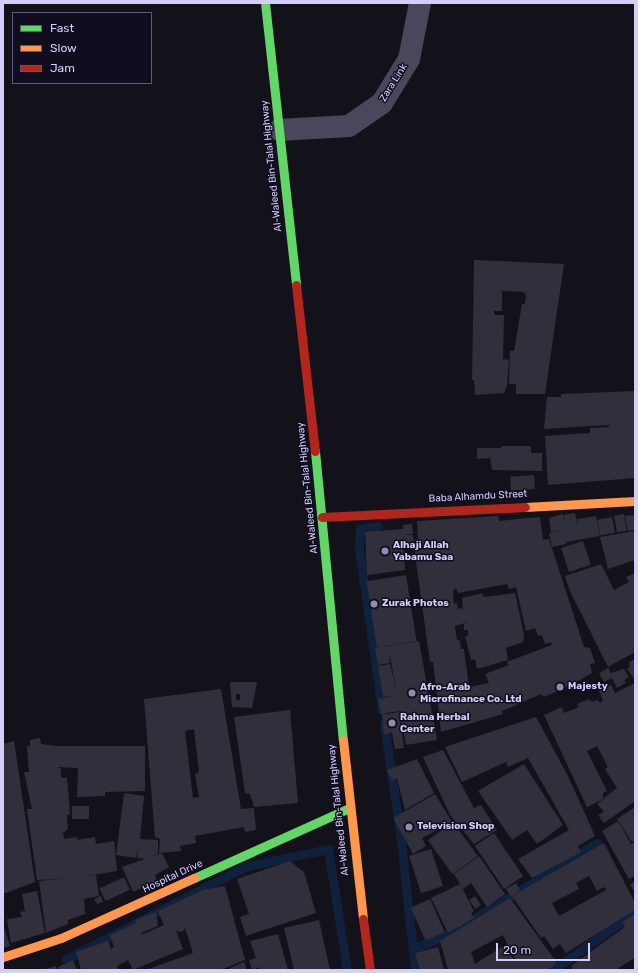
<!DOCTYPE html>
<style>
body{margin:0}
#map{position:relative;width:638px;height:973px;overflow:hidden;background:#13121a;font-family:Rubik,sans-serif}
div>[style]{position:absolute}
.stream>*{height:9px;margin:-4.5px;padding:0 4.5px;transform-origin:4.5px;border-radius:4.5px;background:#10213d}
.building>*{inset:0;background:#312f3c;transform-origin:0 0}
.street>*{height:22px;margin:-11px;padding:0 11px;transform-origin:11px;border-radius:11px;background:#48475b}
.fast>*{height:9px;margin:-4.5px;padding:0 4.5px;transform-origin:4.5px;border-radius:4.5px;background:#63d668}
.slow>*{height:9px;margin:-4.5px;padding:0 4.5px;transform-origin:4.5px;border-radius:4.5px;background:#ff974d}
.jam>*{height:9px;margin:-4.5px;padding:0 4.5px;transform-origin:4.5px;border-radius:4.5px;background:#b3261e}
.dots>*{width:11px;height:11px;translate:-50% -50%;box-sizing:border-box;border:2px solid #100e1e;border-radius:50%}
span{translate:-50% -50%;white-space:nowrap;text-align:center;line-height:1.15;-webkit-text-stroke:3px #100e1e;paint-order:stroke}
.street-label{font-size:10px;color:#d3cefb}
.poi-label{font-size:10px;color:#d3cefb;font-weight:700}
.left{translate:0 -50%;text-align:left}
.frame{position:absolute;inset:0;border:4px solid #d3cefb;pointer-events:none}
.legend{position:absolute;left:12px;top:12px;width:140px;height:72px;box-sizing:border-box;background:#100e1e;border:1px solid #5e5b76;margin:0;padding:5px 7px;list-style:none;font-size:12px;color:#d3cefb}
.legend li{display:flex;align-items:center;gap:8px;height:20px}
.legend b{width:20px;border:1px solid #5e5b76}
.scale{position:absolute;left:496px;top:943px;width:94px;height:18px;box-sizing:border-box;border:2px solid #d3cefb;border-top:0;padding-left:5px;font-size:12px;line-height:14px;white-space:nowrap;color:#d3cefb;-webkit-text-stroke:3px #100e1e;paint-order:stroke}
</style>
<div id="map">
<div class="stream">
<i style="left:378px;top:526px;width:18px;rotate:171deg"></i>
<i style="left:360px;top:529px;width:20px;rotate:93deg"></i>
<i style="left:359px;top:549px;width:163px;rotate:81.9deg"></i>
<i style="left:384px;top:723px;width:118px;rotate:81.7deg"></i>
<i style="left:401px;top:840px;width:131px;rotate:83.9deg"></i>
<i style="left:413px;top:949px;width:39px;rotate:-23deg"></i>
<i style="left:449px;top:934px;width:174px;rotate:-31.6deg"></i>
<i style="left:66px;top:959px;width:200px;rotate:-27.3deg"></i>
<i style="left:244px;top:867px;width:86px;rotate:-12.1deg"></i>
<i style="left:328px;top:849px;width:122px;rotate:81.1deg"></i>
<i style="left:553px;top:970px;width:100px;rotate:-35.3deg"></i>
</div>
<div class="building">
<i style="clip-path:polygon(474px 260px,564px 264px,545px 394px,516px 394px,516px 384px,509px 384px,510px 351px,514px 351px,522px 304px,525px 304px,526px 296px,524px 292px,502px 291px,502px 311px,494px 311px,494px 315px,504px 315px,503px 359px,509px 360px,507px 385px,504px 393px,475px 395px,474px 380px,472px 380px)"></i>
<i style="clip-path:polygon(635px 391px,635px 478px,548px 485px,545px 436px,590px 433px,590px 428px,609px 427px,609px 425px,544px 429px,547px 397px,561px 397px,561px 394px)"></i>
<i style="clip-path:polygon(501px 446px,531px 446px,531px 453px,542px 453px,542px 471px,492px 470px,490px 458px,477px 459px,477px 448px,501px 448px)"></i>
<i style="left:534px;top:475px;width:14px;height:24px;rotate:86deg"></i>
<i style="clip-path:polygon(575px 513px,578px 528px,577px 519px,596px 516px,600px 536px,566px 542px,566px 544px,552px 547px,549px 533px,564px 530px,551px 532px,549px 518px,563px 514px,566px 526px,564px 515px)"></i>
<i style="left:624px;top:514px;width:17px;height:10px;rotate:80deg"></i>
<i style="clip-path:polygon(635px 515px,635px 530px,628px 531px,625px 516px)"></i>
<i style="clip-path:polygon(evenodd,498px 516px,499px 521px,540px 517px,543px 540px,549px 539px,584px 647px,590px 648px,595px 663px,590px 664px,592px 673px,571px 685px,544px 697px,541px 694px,502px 711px,503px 714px,441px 732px,433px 662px,430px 662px,414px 548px,415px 539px,418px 539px,417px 521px,498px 516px,507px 584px,509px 589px,516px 587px,526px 631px,535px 628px,538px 636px,542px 635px,545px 644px,551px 642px,552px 645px,507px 662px,509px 665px,485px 674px,489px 683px,469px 687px,464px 649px,461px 649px,460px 641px,457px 640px,455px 626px,468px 622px,464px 624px,464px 630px,468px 630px,468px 636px,465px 636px,471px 660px,475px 659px,477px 669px,508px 660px,506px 648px,523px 642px,524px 635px,515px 593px,484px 597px,482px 593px,462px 598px,463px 613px,462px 608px,458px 609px,457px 603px,454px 604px,453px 591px,456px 588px,458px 593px,507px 584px)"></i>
<i style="left:612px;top:517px;width:16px;height:15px;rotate:79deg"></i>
<i style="clip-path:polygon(412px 524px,413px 534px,403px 535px,413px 535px,414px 544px,404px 544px,403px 537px,405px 570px,367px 575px,365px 532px,403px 529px,403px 525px)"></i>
<i style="clip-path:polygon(635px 531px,635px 560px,608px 569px,600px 537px)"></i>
<i style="left:583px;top:541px;width:25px;height:23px;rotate:72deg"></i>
<i style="clip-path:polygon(601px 564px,614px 590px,629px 582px,626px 577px,635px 573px,635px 652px,608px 667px,569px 589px,565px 576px)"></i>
<i style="left:406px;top:575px;width:67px;height:40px;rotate:81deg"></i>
<i style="clip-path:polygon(419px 641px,437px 740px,406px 745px,399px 711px,381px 714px,378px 699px,396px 695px,383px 697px,378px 666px,390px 664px,396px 689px,389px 651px,390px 663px,378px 665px,375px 648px)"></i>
<i style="clip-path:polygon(635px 659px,635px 680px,627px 669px,630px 666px,629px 662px)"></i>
<i style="clip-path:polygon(608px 668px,611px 673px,624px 669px,629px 677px,624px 680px,626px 683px,617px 688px,612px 678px,604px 682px,599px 673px)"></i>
<i style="clip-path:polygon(evenodd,230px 682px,257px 682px,252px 708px,232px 707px,230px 682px,236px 694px,240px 694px,240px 700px,236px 700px,236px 694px)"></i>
<i style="clip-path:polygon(635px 683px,635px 801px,604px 823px,598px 815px,604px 812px,597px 804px,617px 788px,605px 769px,608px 767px,597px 746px,587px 751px,607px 791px,603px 793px,603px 799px,587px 807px,544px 715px,562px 707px,564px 713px,579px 707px,577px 704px,589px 699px,592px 702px,598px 700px,600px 703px,603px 701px,599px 690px,611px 685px,615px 693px)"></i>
<i style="clip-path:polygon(evenodd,221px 689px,241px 809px,254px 808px,256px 830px,245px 832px,244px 827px,195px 836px,196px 843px,180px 846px,181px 851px,159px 853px,160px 839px,155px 837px,144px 699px,221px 689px,194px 729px,199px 772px,195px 774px,199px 797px,193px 798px,185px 731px,194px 729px)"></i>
<i style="clip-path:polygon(290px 710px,298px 803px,254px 807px,250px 794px,245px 793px,234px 717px)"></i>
<i style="clip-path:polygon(399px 712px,404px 748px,395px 749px,392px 733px,384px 734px,382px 715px)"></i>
<i style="clip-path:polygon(536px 717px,568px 776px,595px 836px,578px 846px,581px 852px,532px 878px,518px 859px,569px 830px,528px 758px,508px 767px,506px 762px,462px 782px,445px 747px)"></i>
<i style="clip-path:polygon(40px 738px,41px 744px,57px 746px,145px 746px,145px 791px,105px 792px,105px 796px,77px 797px,78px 768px,57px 767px,61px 769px,61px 778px,67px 778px,70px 814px,67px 815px,68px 829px,63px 833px,64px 839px,77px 837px,77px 840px,95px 837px,96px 844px,114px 841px,117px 871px,74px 878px,37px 880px,27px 809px,32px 809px,24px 772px,29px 772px,27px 746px,30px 746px,30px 740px)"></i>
<i style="clip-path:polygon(14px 741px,35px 882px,3px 894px,3px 744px)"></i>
<i style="clip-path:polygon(443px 750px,474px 808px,481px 805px,497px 830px,474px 844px,450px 815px,423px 757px)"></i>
<i style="clip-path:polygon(417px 759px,434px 793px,405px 810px,397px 778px,392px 780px,387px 770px)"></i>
<i style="clip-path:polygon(524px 764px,563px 825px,537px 844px,527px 830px,512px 840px,478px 791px)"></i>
<i style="clip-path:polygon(124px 793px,144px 796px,140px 839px,158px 840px,158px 854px,146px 859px,137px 858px,138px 846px,136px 858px,116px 855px)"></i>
<i style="clip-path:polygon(435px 794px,452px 822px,422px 838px,426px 846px,413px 854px,393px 818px)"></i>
<i style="left:72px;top:806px;width:17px;height:13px"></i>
<i style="clip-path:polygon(635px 807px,635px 840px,632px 842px,617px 819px)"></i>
<i style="clip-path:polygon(618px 821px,631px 844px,635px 842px,635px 876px,629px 879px,602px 831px)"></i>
<i style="left:453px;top:822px;width:42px;height:31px;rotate:54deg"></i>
<i style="left:494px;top:833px;width:52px;height:23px;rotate:56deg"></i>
<i style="clip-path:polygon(evenodd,604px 843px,635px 903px,635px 910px,566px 953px,560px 944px,553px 949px,544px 936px,541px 938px,512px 896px,604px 843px,589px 876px,597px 891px,604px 887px,606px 890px,559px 916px,552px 903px,579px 889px,576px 883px,589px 876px)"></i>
<i style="left:431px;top:849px;width:39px;height:23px;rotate:72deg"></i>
<i style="clip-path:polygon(162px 853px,169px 867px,155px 875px,157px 881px,133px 892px,122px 867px)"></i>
<i style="clip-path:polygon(479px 856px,505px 894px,487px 907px,471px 883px,463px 889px,454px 874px)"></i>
<i style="clip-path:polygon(290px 861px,304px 872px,316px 913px,246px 936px,240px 917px,249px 914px,237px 879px)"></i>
<i style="clip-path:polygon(96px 875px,99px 896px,84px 899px,85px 914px,68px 920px,68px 924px,46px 933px,39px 881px)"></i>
<i style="left:124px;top:877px;width:14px;height:27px;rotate:65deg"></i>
<i style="clip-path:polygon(635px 881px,635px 892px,630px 885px)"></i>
<i style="clip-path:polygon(516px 883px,520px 890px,511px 897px,506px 889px)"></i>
<i style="clip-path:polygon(460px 884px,474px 911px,471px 913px,474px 918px,448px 933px,431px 898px)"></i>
<i style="clip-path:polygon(225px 886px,245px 960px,220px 970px,146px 970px,193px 953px,185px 928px,182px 932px,176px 931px,183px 949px,133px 970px,128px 960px,117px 966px,119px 970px,81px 970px,76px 952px,108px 941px,111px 949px,114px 947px,110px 935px,136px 923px,135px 920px,156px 912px,158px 926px,141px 933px,141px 935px,164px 925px,158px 911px,203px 890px)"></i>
<i style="clip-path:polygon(37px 891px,45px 933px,11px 943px,7px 919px,22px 917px,20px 912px,25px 911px,22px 894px)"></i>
<i style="clip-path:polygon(101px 896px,103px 902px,97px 904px,94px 899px)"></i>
<i style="left:475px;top:896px;width:11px;height:7px;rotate:56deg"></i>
<i style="clip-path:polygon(evenodd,510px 898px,557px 963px,548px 970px,448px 970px,440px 941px,510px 898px,503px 935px,515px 959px,514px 960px,505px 945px,475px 964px,471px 952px,503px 935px)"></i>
<i style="left:430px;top:899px;width:36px;height:21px;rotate:66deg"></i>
<i style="clip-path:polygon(635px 914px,635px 958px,615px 970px,573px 970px,571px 966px,625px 927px,622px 922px)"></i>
<i style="clip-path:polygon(319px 920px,330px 970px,294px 970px,284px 928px)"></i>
<i style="clip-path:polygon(3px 924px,10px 946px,3px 948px)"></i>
<i style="clip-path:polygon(278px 934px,288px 970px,260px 970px,259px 967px,252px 970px,249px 960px,256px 958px,250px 941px)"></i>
<i style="clip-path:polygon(438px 947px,444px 970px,420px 970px,415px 953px)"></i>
<i style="clip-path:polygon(73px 960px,77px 970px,59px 970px,58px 967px)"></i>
<i style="clip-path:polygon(244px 962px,247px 970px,231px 970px,230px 968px)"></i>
<i style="clip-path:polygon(56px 966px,57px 970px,43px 970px)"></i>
</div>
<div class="street">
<i style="left:279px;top:130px;width:70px;rotate:-3.3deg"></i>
<i style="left:349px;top:126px;width:40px;rotate:-34.9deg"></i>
<i style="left:382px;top:103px;width:52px;rotate:-58.5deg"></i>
<i style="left:409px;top:59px;width:57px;rotate:-78.9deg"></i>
</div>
<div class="fast">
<i style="left:265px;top:3px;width:284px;rotate:83.7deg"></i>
<i style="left:315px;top:451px;width:290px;rotate:84.5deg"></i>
<i style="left:194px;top:878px;width:170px;rotate:-24.3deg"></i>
</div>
<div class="slow">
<i style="left:525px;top:507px;width:110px;rotate:-3.1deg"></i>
<i style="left:343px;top:740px;width:180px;rotate:83.6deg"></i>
<i style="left:3px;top:957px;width:61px;rotate:-18.1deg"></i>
<i style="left:61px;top:938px;width:146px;rotate:-24.3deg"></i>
</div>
<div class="jam">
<i style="left:296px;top:285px;width:167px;rotate:83.5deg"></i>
<i style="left:322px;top:517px;width:203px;rotate:-2.8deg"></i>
<i style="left:363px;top:919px;width:51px;rotate:82.2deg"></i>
</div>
<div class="dots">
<i style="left:385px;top:551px;background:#908cac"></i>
<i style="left:374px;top:604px;background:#908cac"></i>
<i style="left:560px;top:687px;background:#908cac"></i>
<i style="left:412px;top:693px;background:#908cac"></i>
<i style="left:392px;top:723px;background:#908cac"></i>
<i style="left:409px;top:827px;background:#908cac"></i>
</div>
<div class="street-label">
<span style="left:394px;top:83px;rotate:-58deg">Zara Link</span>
<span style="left:272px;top:166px;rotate:-96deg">Al-Waleed Bin-Talal Highway</span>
<span style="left:308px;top:488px;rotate:-96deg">Al-Waleed Bin-Talal Highway</span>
<span style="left:478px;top:497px;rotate:-3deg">Baba Alhamdu Street</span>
<span style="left:339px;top:810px;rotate:-96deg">Al-Waleed Bin-Talal Highway</span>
<span style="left:173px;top:877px;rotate:-25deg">Hospital Drive</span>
</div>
<div class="poi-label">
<span class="left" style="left:393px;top:551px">Alhaji Allah<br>Yabamu Saa</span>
<span class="left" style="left:382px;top:604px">Zurak Photos</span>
<span class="left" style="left:420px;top:693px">Afro-Arab<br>Microfinance Co. Ltd</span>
<span class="left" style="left:568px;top:687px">Majesty</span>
<span class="left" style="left:400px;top:723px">Rahma Herbal<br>Center</span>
<span class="left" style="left:417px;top:827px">Television Shop</span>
</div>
<div class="frame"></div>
<ul class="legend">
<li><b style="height:5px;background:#63d668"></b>Fast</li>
<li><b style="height:5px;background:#ff974d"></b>Slow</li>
<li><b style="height:5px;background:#b3261e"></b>Jam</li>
</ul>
<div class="scale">20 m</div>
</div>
